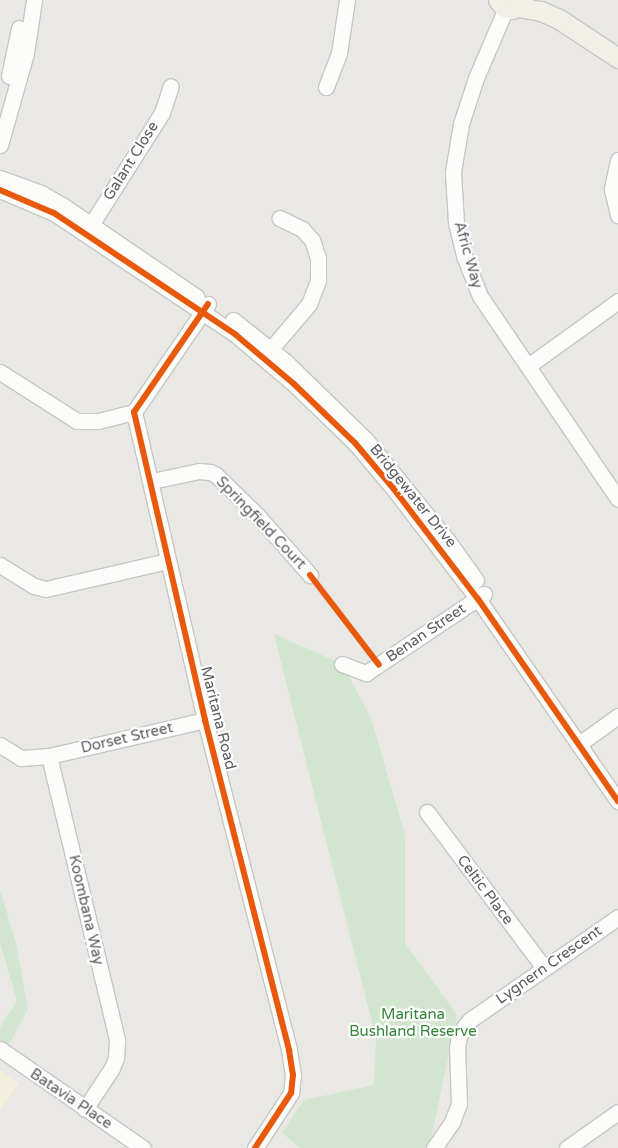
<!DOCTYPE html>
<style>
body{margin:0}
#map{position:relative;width:618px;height:1148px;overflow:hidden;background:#e9e8e4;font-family:"Varela Round",sans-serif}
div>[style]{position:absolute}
.commercial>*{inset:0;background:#f4eedc}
.green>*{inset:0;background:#d2e6cf}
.roads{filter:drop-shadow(1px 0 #c6c6c6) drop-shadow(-1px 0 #c6c6c6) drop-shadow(0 1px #c6c6c6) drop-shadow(0 -1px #c6c6c6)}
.minor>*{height:15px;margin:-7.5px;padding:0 7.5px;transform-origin:7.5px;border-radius:7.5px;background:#fcfcfb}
.major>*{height:19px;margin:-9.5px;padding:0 9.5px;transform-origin:9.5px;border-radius:9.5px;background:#f2efe6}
.cycleway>*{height:6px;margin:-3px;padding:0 3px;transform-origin:3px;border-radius:3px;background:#e8590c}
span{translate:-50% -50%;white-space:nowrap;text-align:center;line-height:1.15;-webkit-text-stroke:4.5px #fff;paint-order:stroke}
.street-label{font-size:15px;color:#595d61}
.park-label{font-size:15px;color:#368437}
</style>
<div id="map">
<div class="commercial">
<i style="clip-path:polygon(0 1070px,19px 1083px,0 1111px)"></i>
</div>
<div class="green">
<i style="clip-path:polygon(274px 634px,342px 664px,371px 718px,405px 835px,405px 943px,457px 1015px,429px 1148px,300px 1148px,282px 1133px,304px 1100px,374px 1085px,376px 1039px)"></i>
<i style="clip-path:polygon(0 890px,16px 943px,28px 1009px,5px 1052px,0 1049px,0 1027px,17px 1001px,0 943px)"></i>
</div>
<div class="roads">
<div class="minor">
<i style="left:506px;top:8px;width:76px;rotate:113.2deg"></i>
<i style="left:476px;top:78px;width:48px;rotate:108.1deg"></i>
<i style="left:461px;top:124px;width:49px;rotate:99.5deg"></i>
<i style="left:453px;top:172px;width:51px;rotate:86.6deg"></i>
<i style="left:456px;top:223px;width:36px;rotate:76deg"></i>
<i style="left:465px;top:258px;width:41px;rotate:68.5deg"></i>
<i style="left:480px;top:296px;width:245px;rotate:55.8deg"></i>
<i style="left:9px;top:76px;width:49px;rotate:-78.2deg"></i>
<i style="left:326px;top:87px;width:36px;rotate:-69deg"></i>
<i style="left:339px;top:53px;width:54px;rotate:-81.4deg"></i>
<i style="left:0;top:145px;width:96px;rotate:-74.2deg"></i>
<i style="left:26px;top:53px;width:54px;rotate:-81.4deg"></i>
<i style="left:618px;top:160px;width:30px;rotate:102deg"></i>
<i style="left:612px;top:189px;width:27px;rotate:77deg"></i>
<i style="left:0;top:178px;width:44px;rotate:20.1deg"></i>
<i style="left:41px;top:193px;width:24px;rotate:30deg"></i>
<i style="left:62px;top:205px;width:163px;rotate:34.3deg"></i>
<i style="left:0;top:190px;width:59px;rotate:23.1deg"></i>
<i style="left:54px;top:213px;width:219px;rotate:33.8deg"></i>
<i style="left:236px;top:335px;width:76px;rotate:40.2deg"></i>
<i style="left:294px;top:384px;width:85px;rotate:44deg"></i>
<i style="left:355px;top:443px;width:59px;rotate:49.8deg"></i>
<i style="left:393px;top:488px;width:140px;rotate:52.6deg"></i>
<i style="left:478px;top:599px;width:246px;rotate:55.3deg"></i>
<i style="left:87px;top:231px;width:140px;rotate:-57.6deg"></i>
<i style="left:162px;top:113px;width:28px;rotate:-72deg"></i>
<i style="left:208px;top:304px;width:131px;rotate:124.4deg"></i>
<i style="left:134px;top:412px;width:316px;rotate:77deg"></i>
<i style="left:205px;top:720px;width:341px;rotate:75.7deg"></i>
<i style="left:289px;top:1050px;width:25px;rotate:81deg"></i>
<i style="left:293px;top:1075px;width:18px;rotate:96deg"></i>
<i style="left:291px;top:1093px;width:66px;rotate:123.2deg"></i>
<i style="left:233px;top:320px;width:68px;rotate:38.4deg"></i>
<i style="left:286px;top:362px;width:112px;rotate:44.3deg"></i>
<i style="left:366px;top:440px;width:130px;rotate:50.9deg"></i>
<i style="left:448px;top:541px;width:48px;rotate:54.3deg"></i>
<i style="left:264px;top:357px;width:70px;rotate:-49.7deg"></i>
<i style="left:309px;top:304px;width:26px;rotate:-69deg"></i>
<i style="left:318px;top:280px;width:22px;rotate:-90deg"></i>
<i style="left:318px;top:258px;width:19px;rotate:-108deg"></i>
<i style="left:312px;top:240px;width:15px;rotate:-132deg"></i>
<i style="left:302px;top:229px;width:25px;rotate:-154deg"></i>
<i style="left:528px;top:366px;width:111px;rotate:-35.8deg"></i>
<i style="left:0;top:372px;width:91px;rotate:32.5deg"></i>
<i style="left:77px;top:421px;width:21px"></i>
<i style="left:98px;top:421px;width:37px;rotate:-14deg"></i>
<i style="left:152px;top:481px;width:48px;rotate:-12deg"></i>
<i style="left:199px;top:471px;width:11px;rotate:5deg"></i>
<i style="left:210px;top:472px;width:7px;rotate:27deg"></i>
<i style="left:216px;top:475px;width:59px;rotate:44.3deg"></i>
<i style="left:258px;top:516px;width:79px;rotate:48.6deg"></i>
<i style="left:0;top:565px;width:40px;rotate:32deg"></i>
<i style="left:34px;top:586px;width:12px;rotate:14deg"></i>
<i style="left:46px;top:589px;width:124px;rotate:-13deg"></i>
<i style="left:342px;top:664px;width:26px;rotate:21deg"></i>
<i style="left:366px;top:673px;width:142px;rotate:-33.8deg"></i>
<i style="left:579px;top:744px;width:48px;rotate:-35.7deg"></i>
<i style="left:0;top:745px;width:25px;rotate:32deg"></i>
<i style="left:21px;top:758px;width:28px;rotate:-4deg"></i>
<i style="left:49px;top:756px;width:292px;rotate:76.5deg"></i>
<i style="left:117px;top:1040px;width:18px;rotate:93deg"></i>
<i style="left:116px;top:1058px;width:11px;rotate:112deg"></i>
<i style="left:112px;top:1068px;width:49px;rotate:123.4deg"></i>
<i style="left:49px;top:756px;width:160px;rotate:-13deg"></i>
<i style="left:427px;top:812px;width:195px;rotate:53.1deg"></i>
<i style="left:0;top:1049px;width:174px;rotate:34.7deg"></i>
<i style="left:434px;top:1148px;width:32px;rotate:-55deg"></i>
<i style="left:452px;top:1122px;width:19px;rotate:-69deg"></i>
<i style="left:459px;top:1104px;width:56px;rotate:-92deg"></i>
<i style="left:457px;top:1048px;width:11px;rotate:-80deg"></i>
<i style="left:459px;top:1037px;width:11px;rotate:-63deg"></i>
<i style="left:464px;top:1027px;width:9px;rotate:-49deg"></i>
<i style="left:470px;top:1020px;width:180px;rotate:-34.8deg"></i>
<i style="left:567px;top:1148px;width:62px;rotate:-35.2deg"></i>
</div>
<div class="major">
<i style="left:498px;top:0;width:9px;rotate:49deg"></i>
<i style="left:504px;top:7px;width:7px;rotate:16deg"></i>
<i style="left:511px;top:9px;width:7px;rotate:-16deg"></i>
<i style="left:518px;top:7px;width:9px;rotate:-54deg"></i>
<i style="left:518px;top:7px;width:23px;rotate:10deg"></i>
<i style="left:541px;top:11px;width:20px;rotate:24deg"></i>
<i style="left:559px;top:19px;width:71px;rotate:33.5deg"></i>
</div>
</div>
<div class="cycleway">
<i style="left:0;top:190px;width:59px;rotate:23.1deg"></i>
<i style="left:54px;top:213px;width:219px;rotate:33.8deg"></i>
<i style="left:236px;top:335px;width:76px;rotate:40.2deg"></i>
<i style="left:294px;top:384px;width:85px;rotate:44deg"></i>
<i style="left:355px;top:443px;width:59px;rotate:49.8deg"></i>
<i style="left:393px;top:488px;width:140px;rotate:52.6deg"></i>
<i style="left:478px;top:599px;width:246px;rotate:55.3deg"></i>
<i style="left:208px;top:304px;width:131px;rotate:124.4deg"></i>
<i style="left:134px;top:412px;width:316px;rotate:77deg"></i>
<i style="left:205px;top:720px;width:341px;rotate:75.7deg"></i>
<i style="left:289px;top:1050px;width:25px;rotate:81deg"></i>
<i style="left:293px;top:1075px;width:18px;rotate:96deg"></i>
<i style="left:291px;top:1093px;width:66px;rotate:123.2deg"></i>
<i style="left:310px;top:575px;width:113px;rotate:52.5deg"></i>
</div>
<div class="street-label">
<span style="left:131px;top:161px;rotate:-58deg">Galant Close</span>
<span style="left:468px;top:255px;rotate:74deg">Afric Way</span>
<span style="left:413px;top:496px;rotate:51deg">Bridgewater Drive</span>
<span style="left:261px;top:523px;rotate:46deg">Springfield Court</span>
<span style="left:426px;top:633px;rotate:-34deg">Benan Street</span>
<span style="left:218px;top:718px;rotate:76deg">Maritana Road</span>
<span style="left:127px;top:738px;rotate:-13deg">Dorset Street</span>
<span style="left:485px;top:890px;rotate:53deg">Celtic Place</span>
<span style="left:86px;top:910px;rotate:77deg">Koombana Way</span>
<span style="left:549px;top:965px;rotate:-35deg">Lygnern Crescent</span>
<span style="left:71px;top:1099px;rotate:34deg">Batavia Place</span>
</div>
<div class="park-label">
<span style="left:413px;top:1023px">Maritana<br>Bushland Reserve</span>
</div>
</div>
